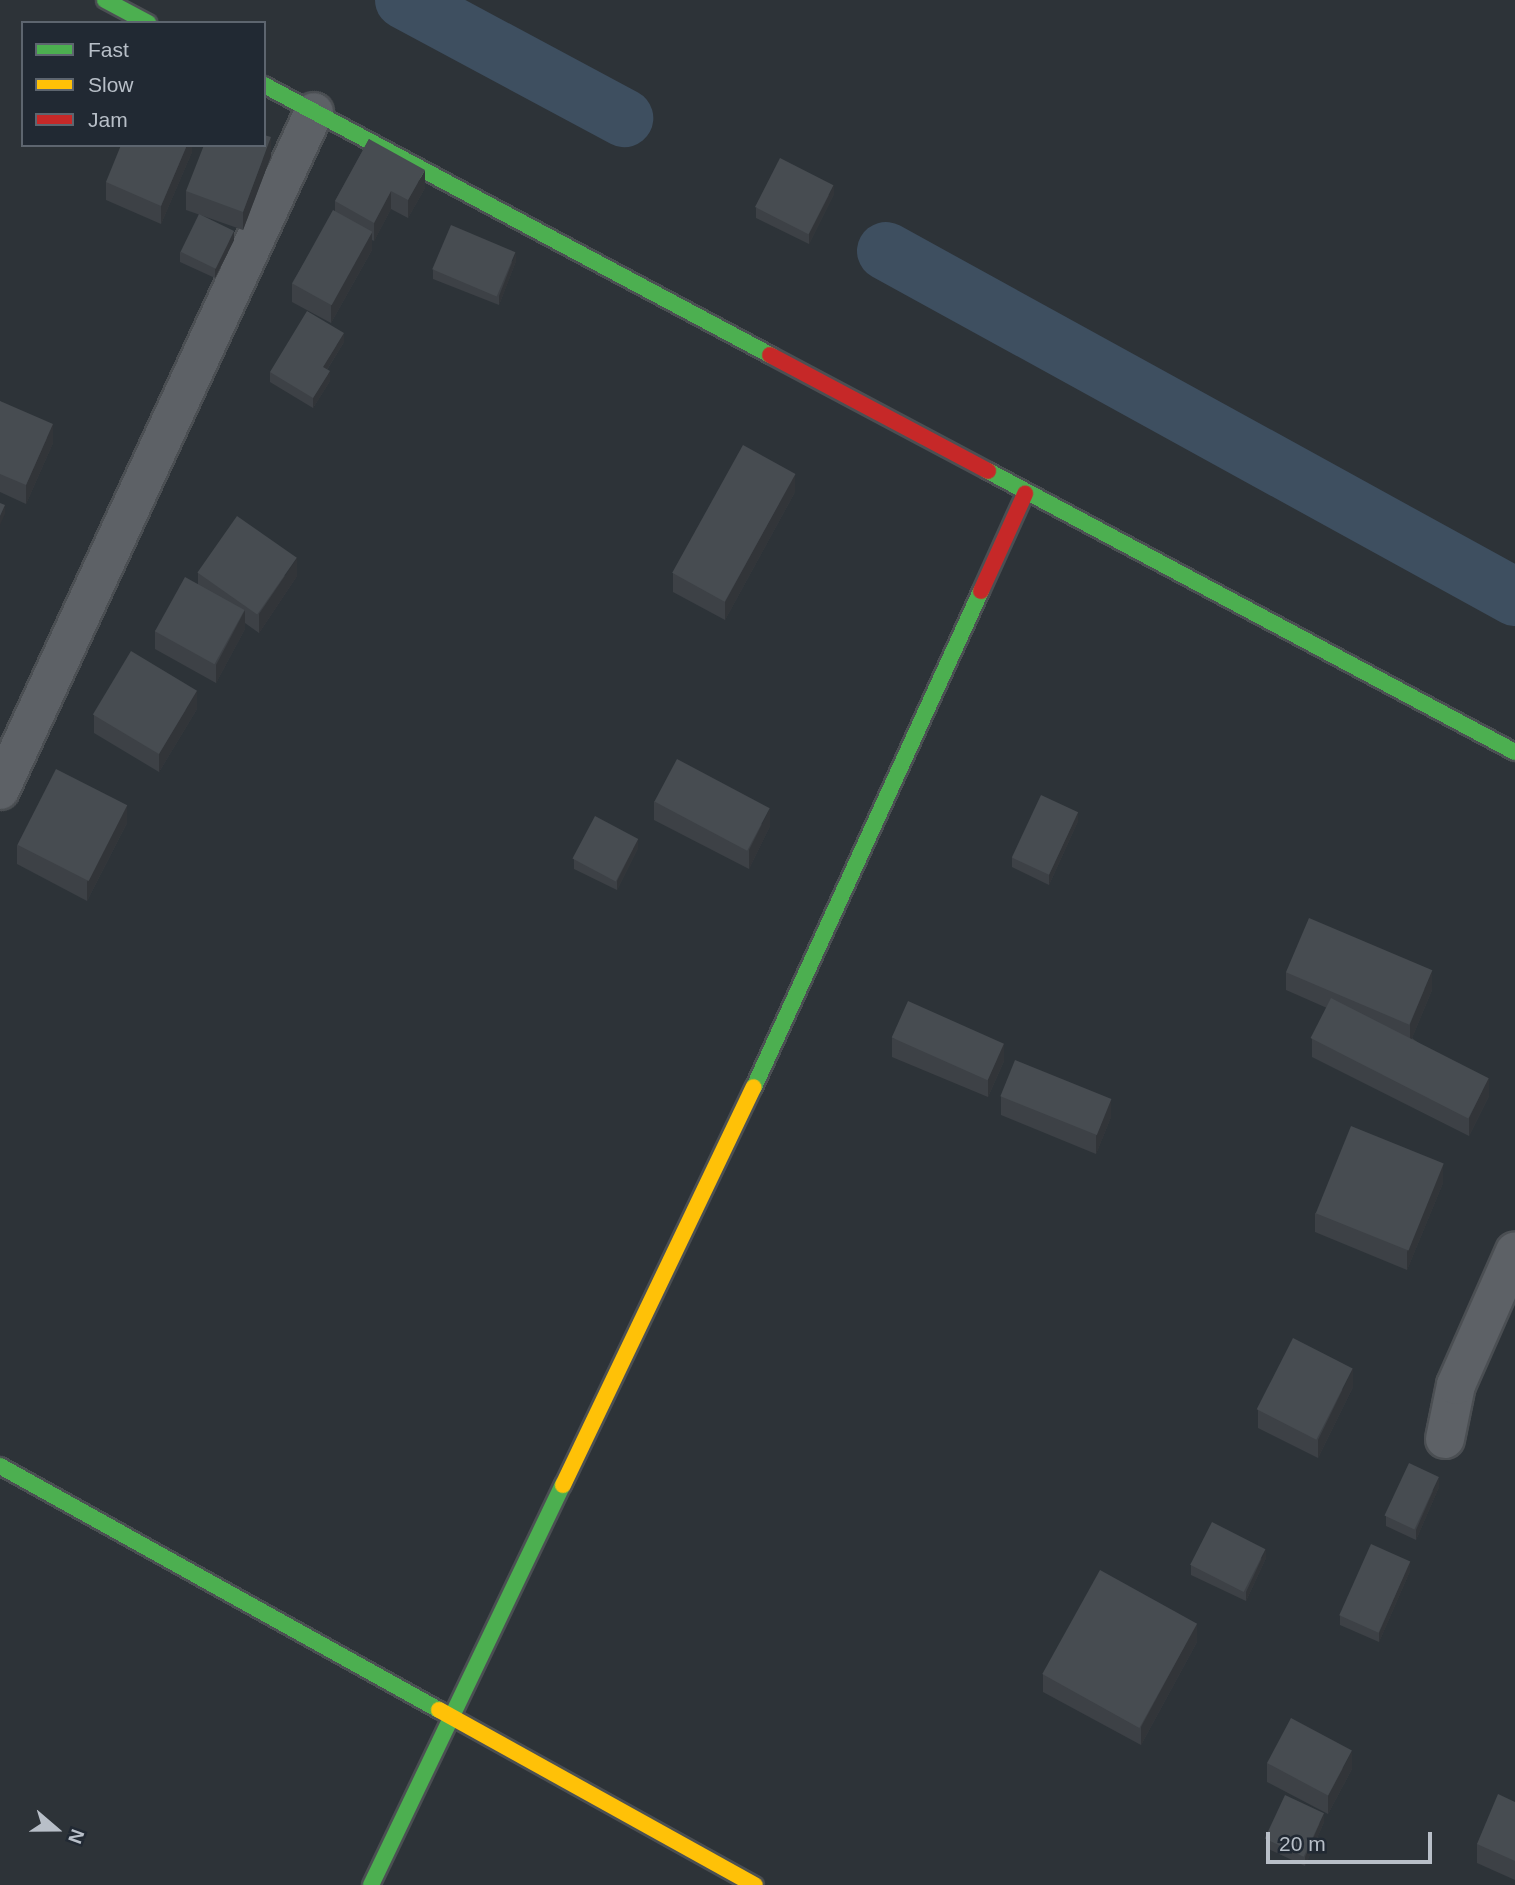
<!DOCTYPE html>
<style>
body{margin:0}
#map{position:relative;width:1515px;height:1885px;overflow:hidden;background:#2d3338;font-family:Helvetica,sans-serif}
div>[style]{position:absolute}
.canal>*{height:58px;margin:-29px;padding:0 29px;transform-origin:29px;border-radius:29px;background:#3e4f60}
.roads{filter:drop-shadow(2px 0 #4b4f53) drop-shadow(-2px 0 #4b4f53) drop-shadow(0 2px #4b4f53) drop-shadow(0 -2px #4b4f53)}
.street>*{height:38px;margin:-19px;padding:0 19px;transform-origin:19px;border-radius:19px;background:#5d6166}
.fast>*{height:16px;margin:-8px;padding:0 8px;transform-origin:8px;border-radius:8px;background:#4caf50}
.slow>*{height:16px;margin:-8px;padding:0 8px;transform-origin:8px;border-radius:8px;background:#ffc107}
.jam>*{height:16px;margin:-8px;padding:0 8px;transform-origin:8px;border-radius:8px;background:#c62828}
.wall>*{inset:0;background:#3d4146}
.shaded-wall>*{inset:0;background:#323539}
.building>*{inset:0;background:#474c51;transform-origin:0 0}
span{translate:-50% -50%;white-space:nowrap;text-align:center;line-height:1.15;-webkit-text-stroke:5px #212933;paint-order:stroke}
.legend{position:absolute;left:21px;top:21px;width:245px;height:126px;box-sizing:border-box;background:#212933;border:2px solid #5d656f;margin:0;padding:9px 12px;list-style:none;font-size:21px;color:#b8bfc8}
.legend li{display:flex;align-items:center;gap:14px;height:35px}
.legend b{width:35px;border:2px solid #5d656f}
.north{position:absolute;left:21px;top:1794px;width:70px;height:70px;-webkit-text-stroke:5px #212933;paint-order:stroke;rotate:110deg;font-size:19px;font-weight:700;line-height:28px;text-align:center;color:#b8bfc8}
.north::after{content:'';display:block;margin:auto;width:24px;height:32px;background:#b8bfc8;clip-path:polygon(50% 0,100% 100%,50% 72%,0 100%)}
.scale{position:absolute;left:1266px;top:1832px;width:166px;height:32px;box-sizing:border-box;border:4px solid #b8bfc8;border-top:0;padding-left:9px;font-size:21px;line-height:24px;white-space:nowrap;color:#b8bfc8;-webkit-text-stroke:5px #212933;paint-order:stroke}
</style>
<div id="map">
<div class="canal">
<i style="left:404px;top:0;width:250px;rotate:28.2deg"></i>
<i style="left:886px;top:251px;width:718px;rotate:28.81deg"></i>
</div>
<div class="roads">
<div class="street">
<i style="left:0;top:790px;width:747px;rotate:-65.15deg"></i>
<i style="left:1445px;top:1439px;width:55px;rotate:-78.5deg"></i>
<i style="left:1456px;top:1385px;width:146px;rotate:-66.2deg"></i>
</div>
<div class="fast">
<i style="left:105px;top:0;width:49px;rotate:28.1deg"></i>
<i style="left:264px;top:85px;width:574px;rotate:28.08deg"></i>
<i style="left:988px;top:471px;width:597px;rotate:28.07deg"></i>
<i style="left:754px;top:1087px;width:545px;rotate:-65.41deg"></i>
<i style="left:0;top:1466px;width:502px;rotate:29.07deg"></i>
<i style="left:371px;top:1885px;width:444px;rotate:-64.4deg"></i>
</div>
<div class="slow">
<i style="left:563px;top:1485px;width:441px;rotate:-64.4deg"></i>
<i style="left:439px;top:1710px;width:361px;rotate:29deg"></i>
</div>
<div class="jam">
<i style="left:770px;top:355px;width:247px;rotate:28deg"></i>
<i style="left:981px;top:591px;width:107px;rotate:-65.6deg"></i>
</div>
</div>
<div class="wall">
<i style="clip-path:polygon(369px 139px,425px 188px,408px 218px,391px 209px,374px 241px,372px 240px,372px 250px,331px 323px,292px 302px,292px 283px,335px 211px,335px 201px)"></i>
<i style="clip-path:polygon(192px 145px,192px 152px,161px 224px,106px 200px,106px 182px)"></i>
<i style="clip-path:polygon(271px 156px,243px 230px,186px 210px,186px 191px)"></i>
<i style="clip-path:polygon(834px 194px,809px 244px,756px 218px,756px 208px)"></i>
<i style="clip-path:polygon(234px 240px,215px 278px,180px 262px,180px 252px)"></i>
<i style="clip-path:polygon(516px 261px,499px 305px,433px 279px,433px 270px)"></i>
<i style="clip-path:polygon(344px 342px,327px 370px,330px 381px,313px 408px,270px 382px,270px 372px)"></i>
<i style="clip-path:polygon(0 401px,53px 443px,26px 504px,0 492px)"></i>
<i style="clip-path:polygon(795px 492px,725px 620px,673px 592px,673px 573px)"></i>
<i style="clip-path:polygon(198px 573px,297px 576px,259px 633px,245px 623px,245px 629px,216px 683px,155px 649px,155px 631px,198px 584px)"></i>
<i style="clip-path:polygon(197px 709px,159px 772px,94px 733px,94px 715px)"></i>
<i style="clip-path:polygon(654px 801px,770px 826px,749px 869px,654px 820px)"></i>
<i style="clip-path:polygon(1078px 821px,1049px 885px,1012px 867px,1012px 858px)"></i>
<i style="clip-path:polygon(127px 823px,87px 901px,17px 864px,17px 845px)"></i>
<i style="clip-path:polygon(638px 848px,617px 890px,574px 869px,574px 859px)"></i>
<i style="clip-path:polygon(1286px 972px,1432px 990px,1412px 1038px,1489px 1096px,1469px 1136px,1312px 1057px,1312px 1039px,1327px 1008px,1286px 990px)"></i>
<i style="clip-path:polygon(892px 1038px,1004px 1061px,988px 1097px,892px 1057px)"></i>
<i style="clip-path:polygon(1001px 1096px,1111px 1117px,1096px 1154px,1001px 1115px)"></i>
<i style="clip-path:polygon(1443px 1183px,1407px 1270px,1315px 1232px,1315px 1213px)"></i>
<i style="clip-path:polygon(1353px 1387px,1318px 1458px,1258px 1428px,1258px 1410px)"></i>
<i style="clip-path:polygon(1439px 1487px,1416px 1540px,1386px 1526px,1386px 1516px)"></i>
<i style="clip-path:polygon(1266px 1558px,1246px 1601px,1191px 1575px,1191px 1565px)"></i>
<i style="clip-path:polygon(1410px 1571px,1379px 1642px,1340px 1625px,1340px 1616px)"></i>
<i style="clip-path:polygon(1197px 1642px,1141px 1745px,1043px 1692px,1043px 1674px)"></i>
<i style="clip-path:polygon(1267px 1763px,1352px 1769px,1328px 1814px,1267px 1782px)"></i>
<i style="clip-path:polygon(1515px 1802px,1515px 1880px,1477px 1863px,1477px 1844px)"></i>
<i style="clip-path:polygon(1324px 1822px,1305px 1866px,1266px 1848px,1266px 1839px)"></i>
</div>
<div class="shaded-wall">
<i style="clip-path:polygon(271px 137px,271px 156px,243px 230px,243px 212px)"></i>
<i style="clip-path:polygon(187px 145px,192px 145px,192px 152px,161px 224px,161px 206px)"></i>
<i style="clip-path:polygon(425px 170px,425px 188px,408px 218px,408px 200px)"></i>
<i style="clip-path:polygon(834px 185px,834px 194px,809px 244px,809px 234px)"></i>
<i style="clip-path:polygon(391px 191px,391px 209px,374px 241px,374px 223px)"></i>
<i style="clip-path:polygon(234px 231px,234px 240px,215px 278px,215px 269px)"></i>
<i style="clip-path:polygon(372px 232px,372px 250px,331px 323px,331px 305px)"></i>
<i style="clip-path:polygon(516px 252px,516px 261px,499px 305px,499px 296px)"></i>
<i style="clip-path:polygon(344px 333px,344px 342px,323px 376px,323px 367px)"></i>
<i style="clip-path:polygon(330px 371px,330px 381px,313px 408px,313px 398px)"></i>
<i style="clip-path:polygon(53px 424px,53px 443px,26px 504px,26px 485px)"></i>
<i style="clip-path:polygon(795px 474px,795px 492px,725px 620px,725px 602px)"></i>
<i style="clip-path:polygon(5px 505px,5px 514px,0 525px,0 516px)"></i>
<i style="clip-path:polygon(297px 558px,297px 576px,259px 633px,259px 614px)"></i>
<i style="clip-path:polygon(245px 610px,245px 629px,216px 683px,216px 665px)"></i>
<i style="clip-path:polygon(197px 691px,197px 709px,159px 772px,159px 754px)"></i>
<i style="clip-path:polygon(127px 805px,127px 823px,87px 901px,87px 882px)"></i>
<i style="clip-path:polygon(770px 808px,770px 826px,749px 869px,749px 850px)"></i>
<i style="clip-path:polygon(1078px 812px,1078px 821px,1049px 885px,1049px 875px)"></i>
<i style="clip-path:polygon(638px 839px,638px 848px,617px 890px,617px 881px)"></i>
<i style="clip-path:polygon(1432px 971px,1432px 990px,1410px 1043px,1410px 1024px)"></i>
<i style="clip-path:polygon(1004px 1043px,1004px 1061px,988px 1097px,988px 1079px)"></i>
<i style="clip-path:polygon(1489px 1077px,1489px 1096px,1469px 1136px,1469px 1118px)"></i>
<i style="clip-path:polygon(1111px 1099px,1111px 1117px,1096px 1154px,1096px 1136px)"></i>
<i style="clip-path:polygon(1443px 1164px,1443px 1183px,1407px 1270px,1407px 1252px)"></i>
<i style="clip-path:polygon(1353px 1368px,1353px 1387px,1318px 1458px,1318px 1440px)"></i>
<i style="clip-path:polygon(1439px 1477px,1439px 1487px,1416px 1540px,1416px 1530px)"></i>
<i style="clip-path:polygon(1266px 1549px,1266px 1558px,1246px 1601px,1246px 1592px)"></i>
<i style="clip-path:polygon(1410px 1561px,1410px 1571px,1379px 1642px,1379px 1633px)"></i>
<i style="clip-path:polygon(1197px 1623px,1197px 1642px,1141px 1745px,1141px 1727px)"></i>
<i style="clip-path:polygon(1352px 1751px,1352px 1769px,1328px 1814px,1328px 1796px)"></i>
<i style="clip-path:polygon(1324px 1813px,1324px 1822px,1305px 1866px,1305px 1857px)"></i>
</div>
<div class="building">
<i style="clip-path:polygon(264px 135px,271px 137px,243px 212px,186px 191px,204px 145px,264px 145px)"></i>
<i style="clip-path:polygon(369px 139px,425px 170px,408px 200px,391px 191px,374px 223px,335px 201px)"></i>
<i style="clip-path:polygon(121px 145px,187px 145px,161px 206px,106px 182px)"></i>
<i style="left:780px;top:158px;width:60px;height:55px;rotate:27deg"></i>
<i style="left:333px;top:210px;width:45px;height:84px;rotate:29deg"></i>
<i style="left:199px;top:214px;width:39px;height:42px;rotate:26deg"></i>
<i style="left:451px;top:225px;width:70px;height:48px;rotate:23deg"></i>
<i style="clip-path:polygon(307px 311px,344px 333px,323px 367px,330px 371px,313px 398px,270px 372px)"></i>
<i style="clip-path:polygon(0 401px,53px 424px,26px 485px,0 474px)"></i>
<i style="left:743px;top:445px;width:60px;height:146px;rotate:29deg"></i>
<i style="clip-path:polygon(0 503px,5px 505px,0 516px)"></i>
<i style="left:237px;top:516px;width:73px;height:69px;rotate:35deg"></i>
<i style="left:185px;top:577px;width:68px;height:62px;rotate:29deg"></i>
<i style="left:131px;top:651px;width:77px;height:74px;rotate:31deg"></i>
<i style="left:677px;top:759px;width:105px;height:48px;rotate:28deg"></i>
<i style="left:56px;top:769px;width:80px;height:85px;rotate:27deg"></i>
<i style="left:1041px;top:795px;width:41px;height:69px;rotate:25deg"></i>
<i style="left:595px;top:816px;width:49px;height:48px;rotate:28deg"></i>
<i style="left:1309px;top:918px;width:134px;height:59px;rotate:23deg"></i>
<i style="left:1331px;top:998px;width:177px;height:45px;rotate:27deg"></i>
<i style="left:908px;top:1001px;width:105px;height:40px;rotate:24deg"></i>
<i style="left:1015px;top:1060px;width:104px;height:39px;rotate:22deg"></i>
<i style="left:1351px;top:1126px;width:100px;height:94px;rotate:22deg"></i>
<i style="left:1293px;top:1338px;width:67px;height:80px;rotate:27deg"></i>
<i style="left:1409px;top:1463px;width:33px;height:58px;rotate:25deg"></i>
<i style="left:1212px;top:1522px;width:60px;height:48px;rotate:27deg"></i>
<i style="left:1371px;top:1544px;width:43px;height:78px;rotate:24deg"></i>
<i style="left:1100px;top:1570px;width:111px;height:119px;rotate:29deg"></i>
<i style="left:1291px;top:1718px;width:69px;height:51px;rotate:28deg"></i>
<i style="clip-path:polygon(1498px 1794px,1515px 1802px,1515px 1861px,1477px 1844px)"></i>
<i style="left:1285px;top:1795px;width:43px;height:48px;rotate:25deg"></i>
</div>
<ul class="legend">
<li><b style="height:9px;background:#4caf50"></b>Fast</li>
<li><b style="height:9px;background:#ffc107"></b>Slow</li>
<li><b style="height:9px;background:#c62828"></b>Jam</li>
</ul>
<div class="north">N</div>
<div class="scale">20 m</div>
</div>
